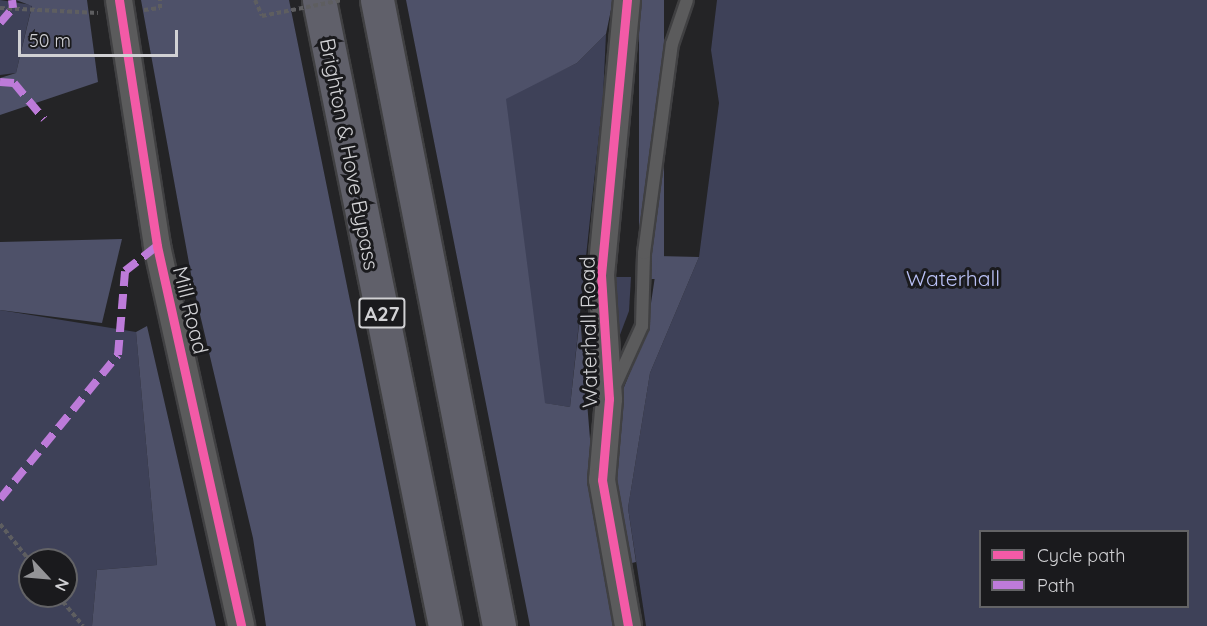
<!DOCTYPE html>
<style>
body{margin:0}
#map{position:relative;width:1207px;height:626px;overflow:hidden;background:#242426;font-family:Quicksand,sans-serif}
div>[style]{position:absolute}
.green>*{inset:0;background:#3e4158}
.forest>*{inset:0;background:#4e5169;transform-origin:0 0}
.path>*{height:4px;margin-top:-2px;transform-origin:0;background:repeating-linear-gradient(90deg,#5e5e60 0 4.5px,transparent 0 7.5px)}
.roads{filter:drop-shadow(2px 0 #404042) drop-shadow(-2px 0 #404042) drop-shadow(0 2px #404042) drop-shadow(0 -2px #404042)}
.lane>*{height:12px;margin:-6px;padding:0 6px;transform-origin:6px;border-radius:6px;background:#5b5b5c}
.street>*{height:26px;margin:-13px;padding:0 13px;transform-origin:13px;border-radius:13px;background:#5b5b5c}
.highway>*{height:33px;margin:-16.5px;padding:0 16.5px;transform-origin:16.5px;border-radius:16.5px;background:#60606a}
.path-bridge>*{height:4px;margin-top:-2px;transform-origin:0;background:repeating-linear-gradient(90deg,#5e5e60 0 4.5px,transparent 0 7.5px)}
.quiet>*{height:8px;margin-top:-4px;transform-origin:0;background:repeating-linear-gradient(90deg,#bd7bd9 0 15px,transparent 0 23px)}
.cycleway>*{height:9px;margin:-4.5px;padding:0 4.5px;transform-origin:4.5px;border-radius:4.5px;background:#f35aa7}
span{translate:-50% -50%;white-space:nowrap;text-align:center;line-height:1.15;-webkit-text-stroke:6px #1a1a1d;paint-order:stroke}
.shield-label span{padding:2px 4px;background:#1a1a1d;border:2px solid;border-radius:4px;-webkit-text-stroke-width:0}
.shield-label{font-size:20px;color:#d1d1d4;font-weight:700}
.street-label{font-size:21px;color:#d1d1d4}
.park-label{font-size:21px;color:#bac1f6}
.legend{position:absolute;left:979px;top:530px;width:210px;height:78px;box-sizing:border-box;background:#1a1a1d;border:2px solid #636366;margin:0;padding:8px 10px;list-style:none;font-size:18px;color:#d1d1d4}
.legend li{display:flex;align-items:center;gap:12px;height:30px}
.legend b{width:30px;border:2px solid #636366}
.north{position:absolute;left:18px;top:548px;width:60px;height:60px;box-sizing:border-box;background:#1a1a1d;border:2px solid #636366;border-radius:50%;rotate:116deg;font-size:16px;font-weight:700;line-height:24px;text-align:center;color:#d1d1d4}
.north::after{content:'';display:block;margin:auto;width:21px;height:27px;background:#949497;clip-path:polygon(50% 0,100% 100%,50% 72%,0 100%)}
.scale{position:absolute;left:18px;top:30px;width:160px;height:27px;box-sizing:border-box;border:3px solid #d1d1d4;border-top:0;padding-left:8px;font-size:18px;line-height:21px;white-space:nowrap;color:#d1d1d4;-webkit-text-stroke:4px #1a1a1d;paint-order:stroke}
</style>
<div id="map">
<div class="green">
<i style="clip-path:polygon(0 0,32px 5px,16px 73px,0 75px)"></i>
<i style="clip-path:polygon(evenodd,717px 0,1207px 0,1207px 626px,646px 626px,628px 508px,650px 373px,699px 257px,719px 103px,711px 50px,717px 0,980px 532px,1188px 532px,1188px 606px,980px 606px,980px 532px)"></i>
<i style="clip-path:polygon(606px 34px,603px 97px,570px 407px,544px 403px,505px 98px,577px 63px)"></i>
<i style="clip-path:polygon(608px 277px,631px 277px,629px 311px,615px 348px)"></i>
<i style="clip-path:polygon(evenodd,0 310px,136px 332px,157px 565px,97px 570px,92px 626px,0 626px,0 310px,30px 560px,66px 560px,66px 596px,30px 596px,30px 560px)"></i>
</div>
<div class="forest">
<i style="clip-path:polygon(16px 0,87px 0,98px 82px,0 115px,0 78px,16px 73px,32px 6px)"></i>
<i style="clip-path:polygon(141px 0,289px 0,416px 626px,266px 626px,253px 538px,193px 285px)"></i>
<i style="clip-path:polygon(406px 0,613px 0,606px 34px,577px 63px,506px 99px,545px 403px,570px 407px,580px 316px,595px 500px,616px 626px,530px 626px)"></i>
<i style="left:639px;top:0;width:25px;height:279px"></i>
<i style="clip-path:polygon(122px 239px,102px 323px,0 310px,0 242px)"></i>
<i style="clip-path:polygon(658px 256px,699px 257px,650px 373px,628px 508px,636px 562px,624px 565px,613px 490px,616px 407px,647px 330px)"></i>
<i style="clip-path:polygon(147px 326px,216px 626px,92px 626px,97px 570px,157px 565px,136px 332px)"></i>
</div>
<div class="path">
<i style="left:255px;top:0;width:17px;rotate:66deg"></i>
<i style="left:0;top:8px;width:98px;rotate:2.9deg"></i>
<i style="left:144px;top:10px;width:16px;rotate:-7deg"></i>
<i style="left:160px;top:8px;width:8px;rotate:-90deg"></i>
<i style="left:0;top:524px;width:48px;rotate:51deg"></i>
<i style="left:58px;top:596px;width:39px;rotate:50deg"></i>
</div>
<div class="roads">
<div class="lane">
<i style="left:613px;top:390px;width:70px;rotate:-65.6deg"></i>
<i style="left:642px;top:326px;width:73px;rotate:-88.4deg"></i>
<i style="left:644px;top:253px;width:211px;rotate:-82.4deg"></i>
<i style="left:672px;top:44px;width:46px;rotate:-71.2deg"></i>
</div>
<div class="street">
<i style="left:119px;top:0;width:249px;rotate:81.2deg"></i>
<i style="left:157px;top:246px;width:389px;rotate:77.5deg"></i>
<i style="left:627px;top:0;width:276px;rotate:95.4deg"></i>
<i style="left:601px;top:275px;width:124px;rotate:86.3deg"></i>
<i style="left:609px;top:399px;width:81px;rotate:94.9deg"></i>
<i style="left:602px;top:480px;width:148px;rotate:79.9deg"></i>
</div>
<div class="highway">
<i style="left:319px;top:0;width:639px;rotate:78.62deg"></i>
<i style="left:377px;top:0;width:638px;rotate:78.97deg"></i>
</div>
</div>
<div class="path-bridge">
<i style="left:262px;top:16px;width:82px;rotate:-11.3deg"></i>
</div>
<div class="quiet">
<i style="left:0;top:23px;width:20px;rotate:-49deg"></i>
<i style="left:13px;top:8px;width:8px;rotate:-97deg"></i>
<i style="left:0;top:82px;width:14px;rotate:4deg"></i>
<i style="left:14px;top:83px;width:47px;rotate:50.2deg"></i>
<i style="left:0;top:499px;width:186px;rotate:-50.7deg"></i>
<i style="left:118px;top:355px;width:84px;rotate:-85.2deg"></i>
<i style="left:125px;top:271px;width:41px;rotate:-38deg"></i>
</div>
<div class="cycleway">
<i style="left:119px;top:0;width:249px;rotate:81.2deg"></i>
<i style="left:157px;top:246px;width:389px;rotate:77.5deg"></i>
<i style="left:627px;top:0;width:276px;rotate:95.4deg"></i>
<i style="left:601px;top:275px;width:124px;rotate:86.3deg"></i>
<i style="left:609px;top:399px;width:81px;rotate:94.9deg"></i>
<i style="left:602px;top:480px;width:148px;rotate:79.9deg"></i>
</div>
<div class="shield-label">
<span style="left:382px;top:313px">A27</span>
</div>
<div class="street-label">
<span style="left:350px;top:154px;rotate:79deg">Brighton &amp; Hove Bypass</span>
<span style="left:191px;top:310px;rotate:76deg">Mill Road</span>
<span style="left:588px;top:332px;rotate:-91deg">Waterhall Road</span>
</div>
<div class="park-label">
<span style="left:953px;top:278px">Waterhall</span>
</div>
<ul class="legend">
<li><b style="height:8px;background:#f35aa7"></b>Cycle path</li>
<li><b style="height:8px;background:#bd7bd9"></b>Path</li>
</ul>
<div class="north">N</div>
<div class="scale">50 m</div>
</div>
